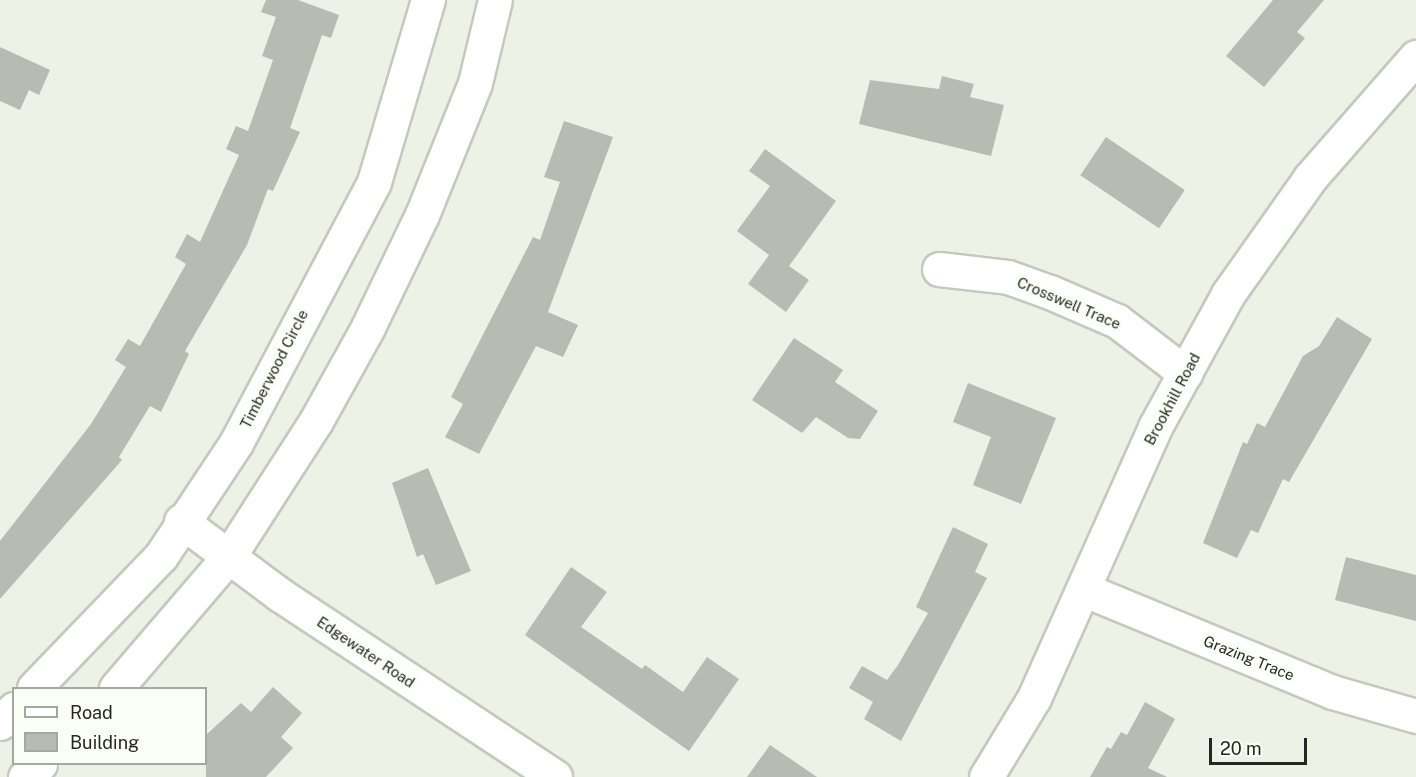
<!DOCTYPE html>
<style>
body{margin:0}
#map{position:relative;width:1416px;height:777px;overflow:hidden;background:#edf1e6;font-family:"Public Sans",sans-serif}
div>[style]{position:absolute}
.building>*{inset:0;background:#b7bbb1;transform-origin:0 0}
.roads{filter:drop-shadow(2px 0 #c4c9be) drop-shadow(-2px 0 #c4c9be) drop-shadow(0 2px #c4c9be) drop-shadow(0 -2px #c4c9be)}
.minor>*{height:33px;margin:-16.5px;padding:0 16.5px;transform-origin:16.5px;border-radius:16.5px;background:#fff}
span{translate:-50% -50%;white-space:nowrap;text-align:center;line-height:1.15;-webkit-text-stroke:6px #fafef4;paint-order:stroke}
.street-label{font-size:15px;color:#262723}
.legend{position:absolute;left:12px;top:687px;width:195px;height:78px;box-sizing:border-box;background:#fafef4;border:2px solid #a5a8a0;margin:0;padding:8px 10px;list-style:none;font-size:18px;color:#262723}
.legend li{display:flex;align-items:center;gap:12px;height:30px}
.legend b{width:30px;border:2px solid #a5a8a0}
.scale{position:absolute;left:1209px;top:738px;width:98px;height:27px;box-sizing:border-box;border:3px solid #262723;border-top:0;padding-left:8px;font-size:18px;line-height:21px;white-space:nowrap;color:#262723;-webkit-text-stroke:4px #fafef4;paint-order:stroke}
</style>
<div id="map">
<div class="building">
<i style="clip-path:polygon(266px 0,298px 0,339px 15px,331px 38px,322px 35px,290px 128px,300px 132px,273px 191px,268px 189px,247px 245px,185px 351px,189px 354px,161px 412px,150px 406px,119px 457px,122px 460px,0 599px,0 541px,91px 424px,126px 367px,115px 360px,128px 339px,140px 346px,186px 264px,175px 257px,187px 234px,200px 242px,239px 155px,226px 149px,236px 126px,248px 131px,273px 60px,262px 56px,276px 17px,261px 12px)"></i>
<i style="clip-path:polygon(1273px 0,1324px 0,1297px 32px,1305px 38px,1264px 87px,1226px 56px)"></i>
<i style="clip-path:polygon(0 47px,50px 70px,39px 95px,29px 90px,20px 110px,0 101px)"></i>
<i style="clip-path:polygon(942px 76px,974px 84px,970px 97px,1004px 105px,991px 156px,859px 124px,870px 80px,939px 89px)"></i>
<i style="clip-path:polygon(564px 121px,613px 137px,548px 312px,578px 325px,563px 357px,536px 346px,479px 454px,445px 437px,463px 404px,451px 397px,533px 237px,540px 240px,560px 182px,544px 177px)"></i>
<i style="left:1106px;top:137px;width:95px;height:46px;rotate:34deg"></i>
<i style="clip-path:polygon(765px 149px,836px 201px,789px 266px,809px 280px,786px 312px,748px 284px,769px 255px,737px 231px,770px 186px,749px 171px)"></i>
<i style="clip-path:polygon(1337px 317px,1372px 339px,1289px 482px,1283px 479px,1258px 533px,1251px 530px,1237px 558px,1203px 543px,1243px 442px,1247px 444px,1257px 423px,1265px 427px,1303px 356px,1319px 346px)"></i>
<i style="clip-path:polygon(794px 338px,843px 370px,835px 382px,878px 411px,860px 439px,848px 438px,816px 417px,802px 433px,752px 400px)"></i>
<i style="clip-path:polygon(968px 383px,1056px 418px,1021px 504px,973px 485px,991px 437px,953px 422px)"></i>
<i style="clip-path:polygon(428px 468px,471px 571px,436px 585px,423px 554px,417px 557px,392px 483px)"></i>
<i style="clip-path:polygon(953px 527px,988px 544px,975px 572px,987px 578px,901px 741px,864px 719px,873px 702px,849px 688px,862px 666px,887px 680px,898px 665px,928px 613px,916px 607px)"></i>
<i style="clip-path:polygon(1346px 557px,1416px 575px,1416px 621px,1335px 600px)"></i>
<i style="clip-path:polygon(571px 567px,607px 592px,581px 627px,642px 669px,645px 665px,683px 692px,707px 657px,739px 679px,689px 751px,525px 635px)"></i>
<i style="clip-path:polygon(273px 687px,302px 713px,281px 737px,293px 748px,266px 777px,206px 777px,206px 735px,241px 703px,251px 712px)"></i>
<i style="clip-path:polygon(1145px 702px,1175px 719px,1148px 768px,1167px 777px,1090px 777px,1107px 747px,1111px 749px,1121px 732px,1127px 735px)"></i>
<i style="clip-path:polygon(770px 745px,817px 777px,747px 777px)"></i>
</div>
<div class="roads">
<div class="minor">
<i style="left:939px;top:269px;width:69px;rotate:6.6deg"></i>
<i style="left:1008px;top:277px;width:45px;rotate:19.7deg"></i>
<i style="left:1050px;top:292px;width:73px;rotate:23.4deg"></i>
<i style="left:1117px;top:321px;width:86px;rotate:37.4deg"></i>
<i style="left:181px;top:521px;width:122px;rotate:36.7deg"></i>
<i style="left:279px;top:594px;width:331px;rotate:33.5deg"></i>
<i style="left:1085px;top:590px;width:267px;rotate:22.4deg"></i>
<i style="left:1332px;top:692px;width:87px;rotate:15.9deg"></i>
<i style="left:34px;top:688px;width:183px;rotate:-46.1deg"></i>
<i style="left:161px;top:556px;width:136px;rotate:-56.4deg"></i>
<i style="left:236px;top:443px;width:295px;rotate:-62.1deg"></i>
<i style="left:374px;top:182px;width:190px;rotate:-73.5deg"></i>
<i style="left:116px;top:688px;width:174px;rotate:-49.4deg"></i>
<i style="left:229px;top:556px;width:161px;rotate:-57.2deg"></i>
<i style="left:316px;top:421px;width:107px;rotate:-61deg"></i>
<i style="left:368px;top:327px;width:124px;rotate:-64.3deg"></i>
<i style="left:422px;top:215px;width:142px;rotate:-68.1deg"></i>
<i style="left:475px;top:83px;width:85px;rotate:-76.5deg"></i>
<i style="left:0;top:723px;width:20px;rotate:-45deg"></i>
<i style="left:25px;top:777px;width:20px;rotate:-41deg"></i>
<i style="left:986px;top:777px;width:92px;rotate:-58.7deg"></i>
<i style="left:1034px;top:698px;width:297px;rotate:-65.9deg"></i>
<i style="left:1155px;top:427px;width:152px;rotate:-61.2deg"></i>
<i style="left:1228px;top:294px;width:142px;rotate:-54.7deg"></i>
<i style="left:1310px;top:178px;width:161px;rotate:-48.8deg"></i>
</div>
</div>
<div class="street-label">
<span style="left:1069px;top:303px;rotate:23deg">Crosswell Trace</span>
<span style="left:274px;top:369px;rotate:-63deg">Timberwood Circle</span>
<span style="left:1172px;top:399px;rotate:-62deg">Brookhill Road</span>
<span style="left:366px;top:652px;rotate:34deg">Edgewater Road</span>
<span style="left:1249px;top:658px;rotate:22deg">Grazing Trace</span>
</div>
<ul class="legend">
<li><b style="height:8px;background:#fff"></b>Road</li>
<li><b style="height:16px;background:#b7bbb1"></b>Building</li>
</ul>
<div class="scale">20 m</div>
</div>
